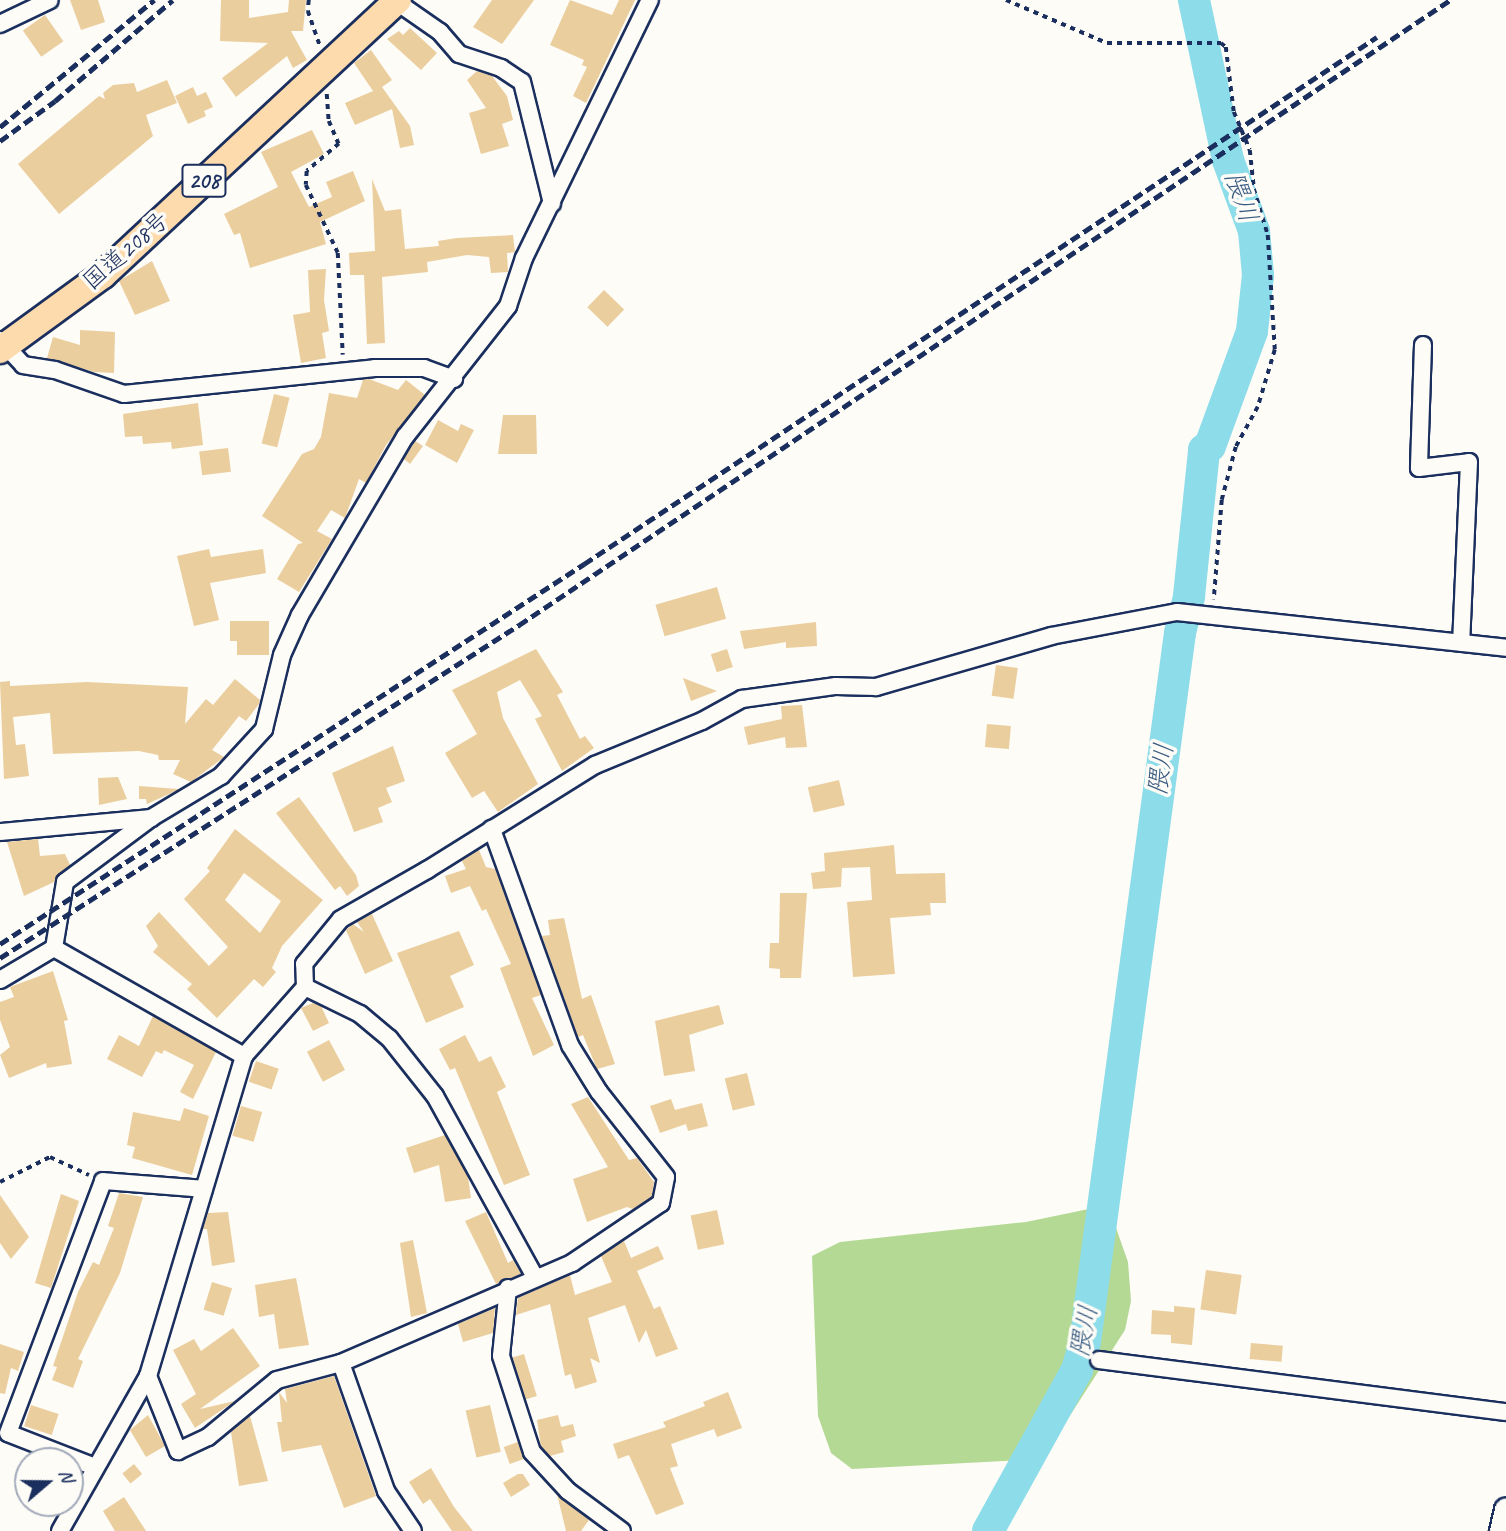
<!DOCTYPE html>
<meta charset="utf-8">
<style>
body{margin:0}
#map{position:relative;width:1506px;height:1531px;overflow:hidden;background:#fdfcf7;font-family:Caveat,"Klee One",sans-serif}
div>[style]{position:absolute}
.green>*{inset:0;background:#b4d995}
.river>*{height:32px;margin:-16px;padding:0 16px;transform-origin:16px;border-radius:16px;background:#8ddcea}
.building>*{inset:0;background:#ebce9e;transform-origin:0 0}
.path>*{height:3.5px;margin-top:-1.75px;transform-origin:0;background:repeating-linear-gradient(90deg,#1b2f5e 0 5px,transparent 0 10px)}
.roads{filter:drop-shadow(2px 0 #1b2f5e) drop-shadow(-2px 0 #1b2f5e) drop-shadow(0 2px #1b2f5e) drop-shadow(0 -2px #1b2f5e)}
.minor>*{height:16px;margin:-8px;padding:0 8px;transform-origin:8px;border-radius:8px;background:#fdfcf7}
.secondary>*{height:23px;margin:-11.5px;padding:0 11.5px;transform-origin:11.5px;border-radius:11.5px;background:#fdfcf7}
.trunk>*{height:26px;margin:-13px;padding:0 13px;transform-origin:13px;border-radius:13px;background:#fedbac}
.rail>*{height:5px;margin-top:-2.5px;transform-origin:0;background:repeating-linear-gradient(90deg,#1b2f5e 0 10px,transparent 0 15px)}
span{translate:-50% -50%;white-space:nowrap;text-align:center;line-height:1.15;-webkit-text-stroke:7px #fdfcf7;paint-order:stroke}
.shield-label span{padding:2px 5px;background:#fdfcf7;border:2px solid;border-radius:5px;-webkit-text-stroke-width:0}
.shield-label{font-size:23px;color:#1b2f5e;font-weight:700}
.street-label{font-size:24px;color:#1b2f5e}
.water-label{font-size:26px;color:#385a81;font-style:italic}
.north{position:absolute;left:14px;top:1447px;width:70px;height:70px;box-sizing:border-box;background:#fdfcf7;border:2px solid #a3aaba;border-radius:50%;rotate:70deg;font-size:19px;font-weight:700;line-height:28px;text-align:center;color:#1b2f5e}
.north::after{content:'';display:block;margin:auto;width:24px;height:32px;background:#1b2f5e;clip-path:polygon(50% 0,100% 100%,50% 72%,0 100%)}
</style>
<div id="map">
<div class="green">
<i style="clip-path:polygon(1108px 1205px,1128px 1262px,1131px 1301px,1125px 1330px,1042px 1459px,852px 1469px,831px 1453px,818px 1416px,812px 1256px,840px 1242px,1026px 1222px)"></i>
</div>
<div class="river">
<i style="left:988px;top:1531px;width:184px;rotate:-61.1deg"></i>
<i style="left:1077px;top:1370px;width:29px;rotate:-74deg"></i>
<i style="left:1085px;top:1342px;width:715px;rotate:-82.37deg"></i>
<i style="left:1180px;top:633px;width:38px;rotate:-76deg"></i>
<i style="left:1189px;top:596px;width:147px;rotate:-84.1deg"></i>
<i style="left:1204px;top:450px;width:7px;rotate:-34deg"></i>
<i style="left:1210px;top:446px;width:122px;rotate:-69.9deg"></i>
<i style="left:1252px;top:331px;width:56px;rotate:-83.9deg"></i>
<i style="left:1258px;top:275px;width:44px;rotate:-95.2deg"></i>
<i style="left:1254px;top:231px;width:76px;rotate:-110.1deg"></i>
<i style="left:1228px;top:160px;width:164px;rotate:-102deg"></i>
</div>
<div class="building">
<i style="clip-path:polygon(70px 0,98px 0,105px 22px,81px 30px)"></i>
<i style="clip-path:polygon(221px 0,249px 0,249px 18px,288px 12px,289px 0,306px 0,303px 31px,291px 31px,307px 60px,293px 68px,287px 56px,236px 97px,222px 78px,268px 43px,220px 41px)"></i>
<i style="clip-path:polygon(492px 0,534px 0,502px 44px,473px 27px)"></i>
<i style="clip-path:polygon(570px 0,612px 15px,619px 0,635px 0,586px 103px,573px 96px,587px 67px,582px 65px,584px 60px,550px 45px)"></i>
<i style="left:45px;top:15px;width:32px;height:27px;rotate:55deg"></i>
<i style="clip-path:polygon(410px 28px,437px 53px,421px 70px,387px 39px,399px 31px,403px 35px)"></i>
<i style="clip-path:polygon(371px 50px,392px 80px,382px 87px,410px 126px,414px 145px,400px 148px,392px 109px,355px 125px,345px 103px,373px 91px,354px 63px)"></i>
<i style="clip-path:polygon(477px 71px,492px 76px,507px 96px,513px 120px,502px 124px,509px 146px,481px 154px,469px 113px,486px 108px,467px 80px)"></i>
<i style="clip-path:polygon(167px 80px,177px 103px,146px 115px,153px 136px,59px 214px,18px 164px,99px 96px,105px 99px,103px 93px,113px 85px,134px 83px,137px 92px)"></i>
<i style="clip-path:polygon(193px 87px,197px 96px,206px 92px,213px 107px,204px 111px,206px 116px,188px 124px,175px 96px)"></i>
<i style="clip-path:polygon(312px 130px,324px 154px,291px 172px,309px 207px,332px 197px,326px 182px,353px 171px,365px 201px,320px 222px,326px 244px,250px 268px,240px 233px,234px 235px,224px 214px,278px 187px,261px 152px)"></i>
<i style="clip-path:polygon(372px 179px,385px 211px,401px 209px,405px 249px,439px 246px,438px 241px,457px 238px,513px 235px,515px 252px,507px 253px,508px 272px,491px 273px,489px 257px,467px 255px,427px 262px,428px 272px,382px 277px,385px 343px,367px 344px,364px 275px,350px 275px,349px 253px,375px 251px)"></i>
<i style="clip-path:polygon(152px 261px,170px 301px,135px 315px,119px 281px)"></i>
<i style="clip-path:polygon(326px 269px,324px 300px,329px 331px,322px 333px,326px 358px,301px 363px,293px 315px,310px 312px,308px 270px)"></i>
<i style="left:604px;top:290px;width:28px;height:24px;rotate:44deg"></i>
<i style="clip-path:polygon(80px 330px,115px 332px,114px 373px,94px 372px,47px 358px,53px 337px,80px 345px)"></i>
<i style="clip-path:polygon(369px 379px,398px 390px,406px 380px,425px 395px,386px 445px,366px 483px,359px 479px,345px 518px,331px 510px,317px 531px,332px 539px,299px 592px,277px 579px,298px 544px,303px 543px,262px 516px,302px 454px,314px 449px,321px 437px,329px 393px,357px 398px,363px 380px)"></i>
<i style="left:274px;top:394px;width:16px;height:51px;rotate:14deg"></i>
<i style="clip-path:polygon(198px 403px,203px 445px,172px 449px,171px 442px,143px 444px,142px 436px,125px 437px,123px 414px)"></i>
<i style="clip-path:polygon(503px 415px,536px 415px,537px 454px,498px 454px)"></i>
<i style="clip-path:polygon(438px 420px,458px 431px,461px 424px,474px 430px,457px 463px,425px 445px)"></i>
<i style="clip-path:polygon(415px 441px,423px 446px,410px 464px,404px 459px)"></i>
<i style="left:228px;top:448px;width:24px;height:29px;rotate:83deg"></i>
<i style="clip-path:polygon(209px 549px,211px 557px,263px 549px,266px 573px,210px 583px,219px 620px,194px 626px,177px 556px)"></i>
<i style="left:717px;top:587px;width:33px;height:64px;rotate:74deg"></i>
<i style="clip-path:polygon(230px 621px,269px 621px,269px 655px,237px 655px,237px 641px,230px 641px)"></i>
<i style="clip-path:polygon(816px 622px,817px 646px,786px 648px,786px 642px,744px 649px,740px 631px)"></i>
<i style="clip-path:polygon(536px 649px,563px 692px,557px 695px,580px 739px,585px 736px,594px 748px,562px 771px,535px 719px,542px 716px,520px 680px,497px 692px,503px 718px,538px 784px,498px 812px,484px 791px,472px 798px,445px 753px,477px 734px,452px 690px)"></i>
<i style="left:727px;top:649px;width:19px;height:17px;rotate:72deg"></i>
<i style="left:996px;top:665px;width:22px;height:31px;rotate:8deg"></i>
<i style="clip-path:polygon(683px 678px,717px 691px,691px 701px)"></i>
<i style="clip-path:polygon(235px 679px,260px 700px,259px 704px,246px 721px,239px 716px,212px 750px,224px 757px,191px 782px,173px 774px,180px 760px,159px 760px,158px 755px,139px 751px,53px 754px,50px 713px,13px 717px,16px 745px,25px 744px,29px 776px,4px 779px,0 682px,10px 681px,10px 686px,87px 682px,188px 687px,185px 724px,206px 699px,213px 705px)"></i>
<i style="clip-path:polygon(802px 705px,807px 747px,786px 748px,785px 737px,748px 745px,744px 727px,782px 719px,781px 706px)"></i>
<i style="left:987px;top:724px;width:24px;height:23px;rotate:5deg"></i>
<i style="clip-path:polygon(393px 746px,405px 781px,386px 788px,392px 802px,378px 808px,383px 822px,354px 832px,332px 773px)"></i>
<i style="clip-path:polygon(118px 777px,127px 799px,99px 805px,98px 778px)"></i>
<i style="left:839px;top:780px;width:26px;height:32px;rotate:77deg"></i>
<i style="clip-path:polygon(139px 786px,178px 789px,178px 790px,147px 804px,146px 799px,139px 799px)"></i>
<i style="clip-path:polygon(299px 797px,356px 875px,359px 886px,347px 896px,340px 886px,335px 890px,276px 813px)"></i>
<i style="clip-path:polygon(evenodd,235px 829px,323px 900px,282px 946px,272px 968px,276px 972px,263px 987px,254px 979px,217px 1018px,187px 989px,192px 984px,153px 952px,158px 946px,146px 926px,159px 912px,209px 966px,228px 947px,184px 899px,210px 871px,207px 868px,235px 829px,244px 873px,281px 901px,260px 933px,225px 900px,244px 873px)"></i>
<i style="clip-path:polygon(38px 839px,40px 856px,65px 854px,70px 865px,54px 882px,24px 896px,7px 842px)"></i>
<i style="clip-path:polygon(894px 845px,896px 874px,945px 873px,946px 903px,930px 903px,931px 915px,890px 918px,895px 974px,853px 977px,847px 902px,872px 900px,870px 867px,842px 868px,841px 887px,813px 889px,811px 873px,825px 871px,824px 853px)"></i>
<i style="clip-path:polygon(479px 850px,486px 867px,495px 869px,541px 995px,532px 998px,554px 1045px,533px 1056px,500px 968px,511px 964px,486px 909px,482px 911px,470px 886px,451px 893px,445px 876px,466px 869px,462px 861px)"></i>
<i style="clip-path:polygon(780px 893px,807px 893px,801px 978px,780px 978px,780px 969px,769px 968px,770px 943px,779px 943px)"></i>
<i style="clip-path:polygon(372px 914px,393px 961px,365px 974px,346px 930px,353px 924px,364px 932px,357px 922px)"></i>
<i style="clip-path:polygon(564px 918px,582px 999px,591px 995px,615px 1064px,597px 1069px,583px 1035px,578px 1037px,542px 936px,550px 935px,548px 920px)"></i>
<i style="clip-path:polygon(459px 931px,474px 965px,450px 976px,464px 1007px,426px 1023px,397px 953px)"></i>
<i style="clip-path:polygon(53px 971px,68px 1020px,64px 1021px,72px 1064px,47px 1068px,46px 1063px,9px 1078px,0 1055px,10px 1047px,0 1020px,0 1002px,14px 997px,10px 987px)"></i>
<i style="clip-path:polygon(313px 1003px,321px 1006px,329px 1023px,313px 1031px,301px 1008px)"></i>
<i style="clip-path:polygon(719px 1005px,724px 1024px,689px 1035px,695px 1071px,664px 1076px,655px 1021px)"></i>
<i style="clip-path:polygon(153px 1016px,216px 1052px,193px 1099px,180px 1092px,194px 1065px,164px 1050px,162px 1054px,156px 1051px,142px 1077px,107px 1059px,119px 1035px,139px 1046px)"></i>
<i style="clip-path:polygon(465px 1035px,479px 1062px,491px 1056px,506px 1087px,497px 1092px,530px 1175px,504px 1185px,455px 1068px,450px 1070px,439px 1049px)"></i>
<i style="left:329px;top:1040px;width:34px;height:25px;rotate:62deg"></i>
<i style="left:256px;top:1061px;width:24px;height:22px;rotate:19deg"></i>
<i style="left:747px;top:1073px;width:33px;height:23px;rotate:76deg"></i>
<i style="clip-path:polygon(588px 1097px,629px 1160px,637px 1158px,654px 1182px,652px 1197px,633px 1209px,627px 1207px,587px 1222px,573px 1179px,608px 1167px,571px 1104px)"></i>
<i style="clip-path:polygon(671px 1099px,675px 1110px,702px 1103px,708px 1126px,688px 1131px,686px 1124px,660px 1133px,650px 1106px)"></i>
<i style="left:241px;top:1106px;width:22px;height:31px;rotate:16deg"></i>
<i style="clip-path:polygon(184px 1108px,209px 1116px,192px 1175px,132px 1158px,135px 1147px,127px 1145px,133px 1112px,180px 1121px)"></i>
<i style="clip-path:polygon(445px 1135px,468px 1177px,471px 1198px,445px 1202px,439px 1165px,414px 1173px,406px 1148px)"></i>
<i style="clip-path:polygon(119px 1193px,143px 1197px,120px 1273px,78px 1359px,83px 1361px,73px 1388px,52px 1380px,57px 1367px,53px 1366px,78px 1292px,93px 1262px,99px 1265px,114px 1228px,108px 1226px)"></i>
<i style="clip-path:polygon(61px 1194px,79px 1201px,51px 1288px,35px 1283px)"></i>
<i style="clip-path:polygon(0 1195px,29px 1237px,11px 1259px,0 1243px)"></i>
<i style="left:717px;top:1210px;width:35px;height:27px;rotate:78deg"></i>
<i style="clip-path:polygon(228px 1212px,235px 1262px,212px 1266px,207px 1229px,203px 1229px,208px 1213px)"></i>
<i style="clip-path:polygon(486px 1212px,508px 1263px,513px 1260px,521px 1274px,496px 1284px,465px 1221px)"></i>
<i style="clip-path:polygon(413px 1240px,427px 1313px,411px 1317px,400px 1243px)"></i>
<i style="clip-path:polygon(624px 1241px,631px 1258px,658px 1246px,664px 1259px,637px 1271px,654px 1309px,660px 1306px,678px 1349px,656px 1357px,646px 1330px,639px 1343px,625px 1305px,588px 1318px,600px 1363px,590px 1358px,597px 1382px,575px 1389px,571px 1374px,565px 1376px,550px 1304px,516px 1315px,518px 1298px,570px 1275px,575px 1295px,612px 1282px,601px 1256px)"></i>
<i style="left:1206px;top:1270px;width:36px;height:40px;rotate:8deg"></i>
<i style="clip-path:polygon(296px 1278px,309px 1345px,279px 1349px,274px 1314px,259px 1317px,255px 1285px)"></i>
<i style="left:212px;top:1282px;width:21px;height:29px;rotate:17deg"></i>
<i style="clip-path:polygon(1174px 1306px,1195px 1308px,1192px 1345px,1171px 1343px,1171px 1335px,1151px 1334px,1152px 1310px,1174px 1312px)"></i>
<i style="clip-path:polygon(495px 1308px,493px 1333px,463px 1342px,458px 1324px)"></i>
<i style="clip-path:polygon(233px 1328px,260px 1366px,200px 1409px,235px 1401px,195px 1428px,181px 1404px,196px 1394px,173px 1350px,194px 1339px,201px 1351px)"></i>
<i style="left:1251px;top:1343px;width:32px;height:16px;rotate:5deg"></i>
<i style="clip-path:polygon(0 1344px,24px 1352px,18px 1371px,11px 1368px,5px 1394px,0 1393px)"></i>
<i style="left:524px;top:1354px;width:44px;height:12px;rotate:73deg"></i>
<i style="clip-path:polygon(334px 1376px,376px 1496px,344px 1508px,321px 1445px,282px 1452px,277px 1422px,282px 1422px,279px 1392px,287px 1403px,285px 1389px)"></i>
<i style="clip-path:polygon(728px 1392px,742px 1428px,717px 1437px,714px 1429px,671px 1444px,678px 1466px,670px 1468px,684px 1504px,656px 1515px,629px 1455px,618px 1459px,613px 1444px,666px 1427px,663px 1422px,705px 1406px,703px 1402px)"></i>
<i style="left:31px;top:1405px;width:29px;height:22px;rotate:18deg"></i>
<i style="left:490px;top:1405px;width:48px;height:25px;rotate:77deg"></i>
<i style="clip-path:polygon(148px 1415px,165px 1446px,146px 1457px,130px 1430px)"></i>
<i style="clip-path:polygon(558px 1415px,561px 1427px,573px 1424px,576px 1436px,561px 1441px,564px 1452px,550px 1456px,541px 1447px,537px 1420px)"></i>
<i style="clip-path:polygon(250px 1416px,268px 1481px,239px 1486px,231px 1432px)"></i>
<i style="left:518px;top:1442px;width:18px;height:15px;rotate:71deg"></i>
<i style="left:134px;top:1464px;width:13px;height:15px;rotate:51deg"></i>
<i style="clip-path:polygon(431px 1468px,454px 1507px,473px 1531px,452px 1531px,430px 1499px,423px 1504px,409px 1482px)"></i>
<i style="clip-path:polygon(518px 1474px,523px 1474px,530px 1485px,511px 1497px,503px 1483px)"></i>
<i style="clip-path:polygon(557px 1494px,589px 1520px,581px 1531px,566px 1531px)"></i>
<i style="clip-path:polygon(124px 1497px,146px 1531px,115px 1531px,103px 1511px)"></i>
</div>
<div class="path">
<i style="left:309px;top:0;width:11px;rotate:95deg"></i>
<i style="left:308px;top:11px;width:36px;rotate:71deg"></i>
<i style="left:1006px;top:0;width:110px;rotate:23.1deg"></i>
<i style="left:1107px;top:43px;width:114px"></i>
<i style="left:1221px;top:43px;width:6px;rotate:39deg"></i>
<i style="left:1226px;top:47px;width:65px;rotate:83deg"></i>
<i style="left:1234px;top:112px;width:41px;rotate:67.2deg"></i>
<i style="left:1250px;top:150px;width:39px;rotate:84deg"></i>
<i style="left:1254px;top:189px;width:48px;rotate:73.1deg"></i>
<i style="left:1268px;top:235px;width:115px;rotate:86.5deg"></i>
<i style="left:1275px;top:350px;width:59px;rotate:106.6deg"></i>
<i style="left:1258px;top:407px;width:46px;rotate:118.8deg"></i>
<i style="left:1236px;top:447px;width:55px;rotate:104.8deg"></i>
<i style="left:1222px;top:500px;width:100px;rotate:94.6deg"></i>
<i style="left:327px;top:94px;width:27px;rotate:86deg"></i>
<i style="left:329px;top:121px;width:25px;rotate:67deg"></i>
<i style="left:339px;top:144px;width:42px;rotate:139.8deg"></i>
<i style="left:307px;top:171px;width:14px;rotate:94deg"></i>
<i style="left:306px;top:185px;width:75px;rotate:64.8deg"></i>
<i style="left:338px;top:253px;width:102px;rotate:87.2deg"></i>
<i style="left:0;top:1182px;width:56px;rotate:-26.6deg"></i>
<i style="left:50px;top:1157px;width:43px;rotate:24.8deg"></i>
</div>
<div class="roads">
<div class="minor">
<i style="left:394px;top:0;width:56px;rotate:34.8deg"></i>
<i style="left:440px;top:32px;width:29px;rotate:49deg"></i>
<i style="left:459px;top:54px;width:44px;rotate:18.4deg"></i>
<i style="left:501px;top:68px;width:25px;rotate:34deg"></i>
<i style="left:522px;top:82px;width:125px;rotate:76.1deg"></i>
<i style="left:0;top:24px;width:55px;rotate:-25.6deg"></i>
<i style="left:0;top:340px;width:34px;rotate:47deg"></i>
<i style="left:23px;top:365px;width:32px;rotate:9deg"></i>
<i style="left:55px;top:370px;width:73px;rotate:19.2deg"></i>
<i style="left:124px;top:394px;width:252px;rotate:-5.9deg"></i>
<i style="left:375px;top:368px;width:49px"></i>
<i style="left:424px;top:368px;width:32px;rotate:20deg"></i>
<i style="left:1423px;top:345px;width:123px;rotate:91.9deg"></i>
<i style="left:1419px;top:468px;width:50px;rotate:-6.8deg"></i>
<i style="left:1469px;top:462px;width:181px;rotate:92.5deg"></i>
<i style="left:0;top:832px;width:152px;rotate:-5.3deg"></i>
<i style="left:54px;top:948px;width:219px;rotate:29.6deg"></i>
<i style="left:0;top:980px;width:63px;rotate:-30.7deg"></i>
<i style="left:54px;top:948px;width:67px;rotate:-80.5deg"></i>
<i style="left:65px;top:882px;width:107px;rotate:-36.7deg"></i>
<i style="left:151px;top:818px;width:82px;rotate:-31deg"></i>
<i style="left:221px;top:776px;width:64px;rotate:-47.5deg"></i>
<i style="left:264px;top:729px;width:76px;rotate:-76.3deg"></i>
<i style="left:282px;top:655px;width:44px;rotate:-65.8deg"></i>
<i style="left:300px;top:615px;width:207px;rotate:-59.5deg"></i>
<i style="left:405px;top:437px;width:167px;rotate:-51.8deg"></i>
<i style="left:508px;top:306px;width:51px;rotate:-71.6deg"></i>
<i style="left:524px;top:258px;width:287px;rotate:-64deg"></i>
<i style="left:305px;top:987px;width:61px;rotate:26.1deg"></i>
<i style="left:360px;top:1014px;width:38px;rotate:40deg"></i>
<i style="left:389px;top:1038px;width:74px;rotate:51.6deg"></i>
<i style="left:435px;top:1096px;width:207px;rotate:61.1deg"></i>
<i style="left:508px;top:1288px;width:68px;rotate:95.9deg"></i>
<i style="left:501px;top:1356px;width:101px;rotate:72.1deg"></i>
<i style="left:532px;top:1452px;width:53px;rotate:47.3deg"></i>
<i style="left:568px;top:1491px;width:67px;rotate:36.5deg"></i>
<i style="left:1099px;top:1360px;width:410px;rotate:7.3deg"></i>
<i style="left:341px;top:1363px;width:136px;rotate:70.6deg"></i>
<i style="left:386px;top:1491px;width:48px;rotate:56deg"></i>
<i style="left:148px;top:1376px;width:81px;rotate:68.2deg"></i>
<i style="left:178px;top:1451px;width:33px;rotate:-25deg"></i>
<i style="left:208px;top:1437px;width:89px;rotate:-39.6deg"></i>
<i style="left:277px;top:1380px;width:66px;rotate:-14.9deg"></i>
<i style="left:341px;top:1363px;width:252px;rotate:-23.4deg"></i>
<i style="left:572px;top:1263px;width:107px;rotate:-34deg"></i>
<i style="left:661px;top:1203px;width:26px;rotate:-79deg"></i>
<i style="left:666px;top:1177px;width:108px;rotate:-128.2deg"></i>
<i style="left:599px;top:1092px;width:55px;rotate:-121.7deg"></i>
<i style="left:570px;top:1045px;width:230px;rotate:-109.9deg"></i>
<i style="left:95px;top:1467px;width:93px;rotate:-158.7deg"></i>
<i style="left:8px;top:1433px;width:269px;rotate:-69.3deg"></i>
<i style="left:103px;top:1181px;width:101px;rotate:4.5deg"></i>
<i style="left:60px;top:1531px;width:178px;rotate:-60.4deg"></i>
<i style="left:148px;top:1376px;width:334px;rotate:-73.3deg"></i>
<i style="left:244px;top:1056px;width:92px;rotate:-48.5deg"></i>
<i style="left:305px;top:987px;width:23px;rotate:-92deg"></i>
<i style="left:304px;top:964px;width:58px;rotate:-50.6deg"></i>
<i style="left:341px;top:919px;width:99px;rotate:-29.7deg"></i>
<i style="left:427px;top:870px;width:198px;rotate:-32deg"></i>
<i style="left:595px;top:765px;width:116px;rotate:-22.4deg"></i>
<i style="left:702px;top:721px;width:46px;rotate:-28.8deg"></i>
<i style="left:742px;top:699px;width:95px;rotate:-7.9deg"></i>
<i style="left:836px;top:686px;width:40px;rotate:1.4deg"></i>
<i style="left:876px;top:687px;width:182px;rotate:-16.2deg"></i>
<i style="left:1051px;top:636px;width:128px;rotate:-10.8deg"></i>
<i style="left:1177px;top:612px;width:331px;rotate:6.2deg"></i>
</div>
<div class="secondary">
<i style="left:1501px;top:1531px;width:22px;rotate:-77deg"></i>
</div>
<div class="trunk">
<i style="left:0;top:350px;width:127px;rotate:-36.1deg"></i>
<i style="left:103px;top:275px;width:403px;rotate:-43deg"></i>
</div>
</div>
<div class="rail">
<i style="left:0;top:127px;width:200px;rotate:-39.5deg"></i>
<i style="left:0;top:141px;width:68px;rotate:-36deg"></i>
<i style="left:55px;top:101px;width:155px;rotate:-40.6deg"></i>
<i style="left:0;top:944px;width:697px;rotate:-33.05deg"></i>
<i style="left:584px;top:564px;width:952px;rotate:-33.61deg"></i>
<i style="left:0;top:958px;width:617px;rotate:-32.68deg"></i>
<i style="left:519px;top:625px;width:1121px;rotate:-33.87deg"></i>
</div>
<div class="shield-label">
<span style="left:204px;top:181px">208</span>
</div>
<div class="street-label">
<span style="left:126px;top:251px;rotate:-41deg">国道208号</span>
</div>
<div class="water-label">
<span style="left:1241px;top:197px;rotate:71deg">隈川</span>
<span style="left:1161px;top:769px;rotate:-82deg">隈川</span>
<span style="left:1084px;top:1331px;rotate:-79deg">隈川</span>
</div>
<div class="north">N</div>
</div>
